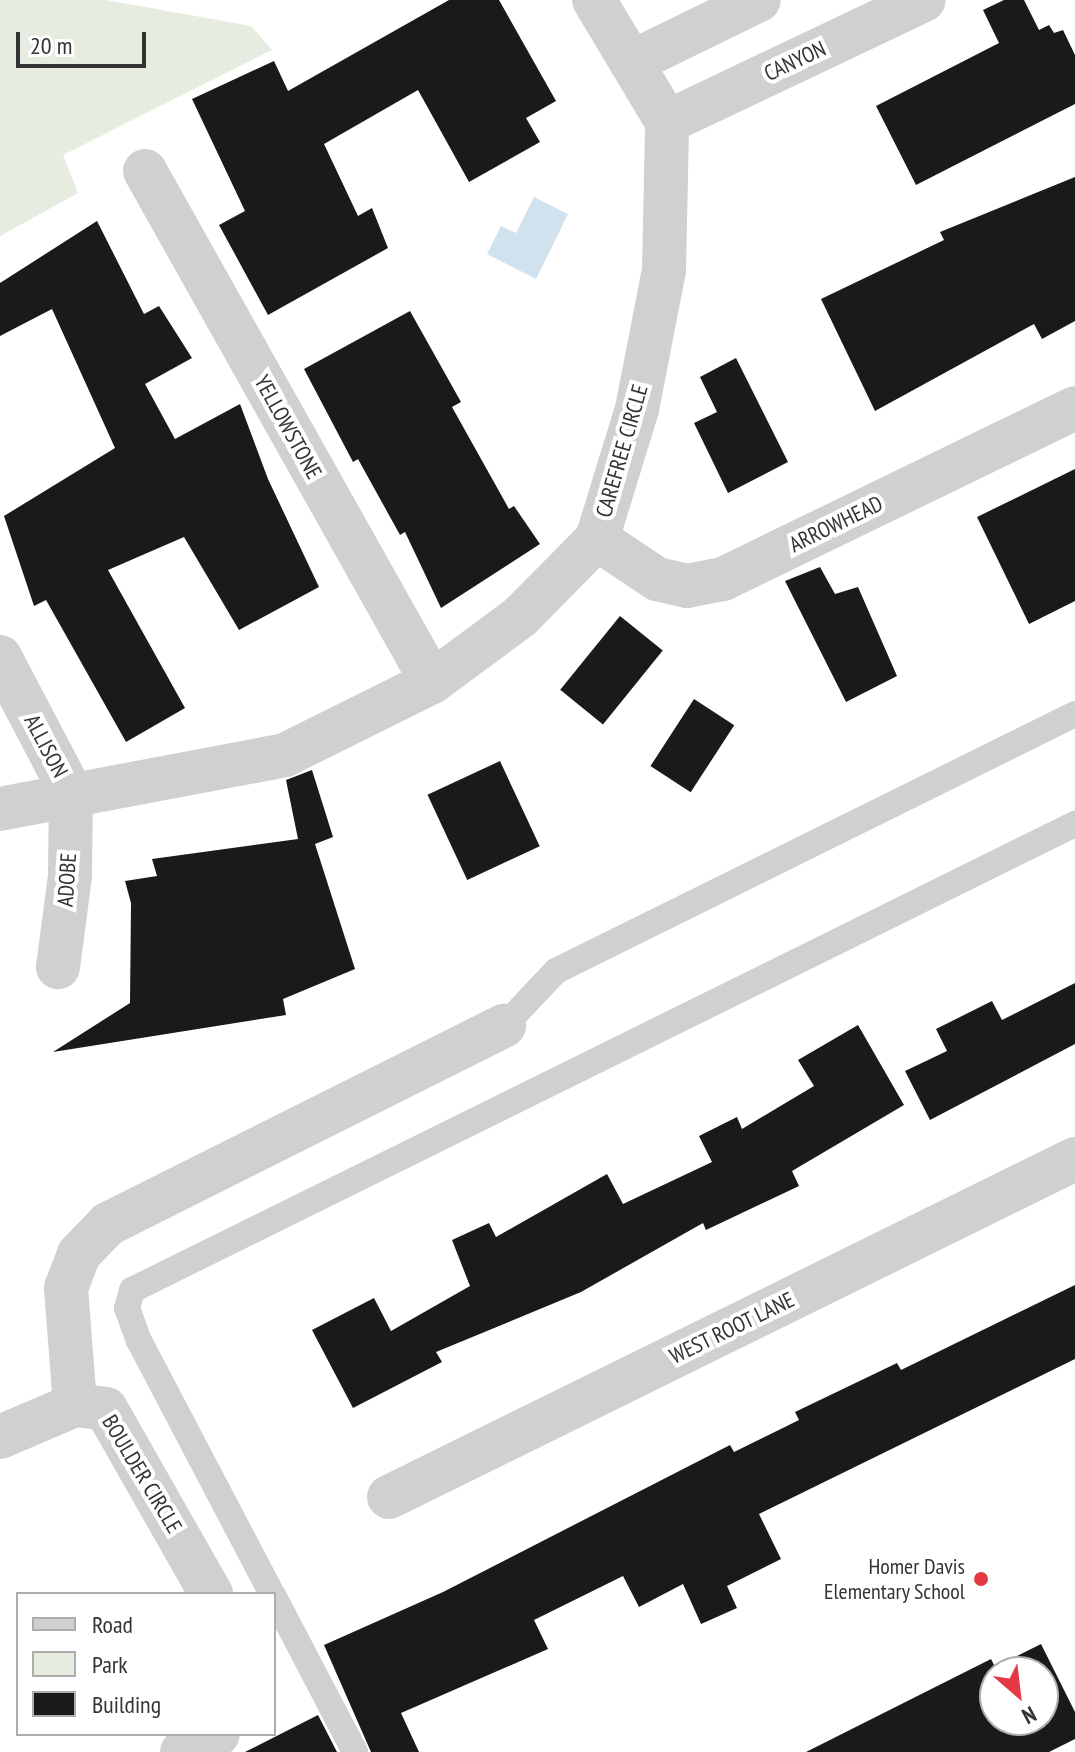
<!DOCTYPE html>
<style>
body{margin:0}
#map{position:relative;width:1075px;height:1752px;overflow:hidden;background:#fff;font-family:"PT Sans Narrow",sans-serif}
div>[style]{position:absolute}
.green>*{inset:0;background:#e6ecdf}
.water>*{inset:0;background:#cfe2ee}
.building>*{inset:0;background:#1a1a1a;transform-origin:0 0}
.service>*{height:26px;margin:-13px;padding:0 13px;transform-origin:13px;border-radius:13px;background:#d0d0d0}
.minor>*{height:44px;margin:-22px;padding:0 22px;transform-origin:22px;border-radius:22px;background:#d0d0d0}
.dots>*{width:22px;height:22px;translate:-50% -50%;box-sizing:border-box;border:4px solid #fff;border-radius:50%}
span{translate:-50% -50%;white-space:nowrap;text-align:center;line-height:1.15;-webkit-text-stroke:8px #fff;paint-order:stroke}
.street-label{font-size:22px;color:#333}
.poi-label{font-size:22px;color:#333}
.right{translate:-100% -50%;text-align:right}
.legend{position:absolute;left:16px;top:1592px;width:260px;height:144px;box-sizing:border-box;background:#fff;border:2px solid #adadad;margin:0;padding:10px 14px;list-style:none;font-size:24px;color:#333}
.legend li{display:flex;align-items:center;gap:16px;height:40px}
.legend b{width:40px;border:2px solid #adadad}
.north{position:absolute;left:979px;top:1656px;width:80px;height:80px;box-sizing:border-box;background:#fff;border:2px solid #adadad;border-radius:50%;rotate:152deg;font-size:22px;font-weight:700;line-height:32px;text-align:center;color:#333}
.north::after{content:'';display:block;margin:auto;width:28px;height:36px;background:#e63946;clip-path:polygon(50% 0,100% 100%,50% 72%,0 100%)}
.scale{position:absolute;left:16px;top:32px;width:130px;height:36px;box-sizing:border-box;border:4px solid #333;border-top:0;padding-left:10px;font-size:24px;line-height:28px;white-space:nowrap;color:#333;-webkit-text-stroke:6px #fff;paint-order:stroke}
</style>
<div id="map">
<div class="green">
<i style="clip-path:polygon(0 0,106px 0,251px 26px,272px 50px,63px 155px,78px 193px,0 236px)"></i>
</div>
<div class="water">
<i style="clip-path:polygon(534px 197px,568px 214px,536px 279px,487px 254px,501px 226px,516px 233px)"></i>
</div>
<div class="building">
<i style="clip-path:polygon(449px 0,499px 0,556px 101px,526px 118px,540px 142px,469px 182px,418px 90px,324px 144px,358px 216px,372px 208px,388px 248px,268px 315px,219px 225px,245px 211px,192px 99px,274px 61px,288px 91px)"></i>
<i style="clip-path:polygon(1004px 0,1024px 0,1039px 30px,1049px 25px,1054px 33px,1063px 30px,1075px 55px,1075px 104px,916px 185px,876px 106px,999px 43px,983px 10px)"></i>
<i style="clip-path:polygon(1075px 177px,1075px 321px,1042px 339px,1034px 324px,875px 411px,821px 299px,944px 240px,940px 232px)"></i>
<i style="clip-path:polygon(97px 221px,144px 314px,159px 306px,192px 358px,145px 384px,175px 439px,240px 404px,268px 479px,319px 587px,239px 630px,184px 537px,108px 570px,185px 708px,126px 742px,46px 600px,34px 606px,4px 516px,115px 448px,52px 309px,0 336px,0 283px)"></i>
<i style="clip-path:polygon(410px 311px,461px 402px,452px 407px,509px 509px,514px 506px,540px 544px,441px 608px,405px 532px,400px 535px,358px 459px,353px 462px,304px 369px)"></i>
<i style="clip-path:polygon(736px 358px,788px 462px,728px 493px,694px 423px,717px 412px,700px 377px)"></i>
<i style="clip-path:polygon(1075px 469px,1075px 601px,1029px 624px,977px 517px)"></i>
<i style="clip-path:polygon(820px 567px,835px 594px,858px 587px,897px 676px,846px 702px,785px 581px)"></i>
<i style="left:620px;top:616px;width:55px;height:95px;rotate:39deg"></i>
<i style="left:694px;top:699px;width:48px;height:80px;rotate:33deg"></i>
<i style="left:500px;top:761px;width:94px;height:80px;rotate:65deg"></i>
<i style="clip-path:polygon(312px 770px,333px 837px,315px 844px,355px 969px,283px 999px,286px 1015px,53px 1052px,130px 1003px,131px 903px,125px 881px,157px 876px,152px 859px,298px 839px,286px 780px)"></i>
<i style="clip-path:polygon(1075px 983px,1075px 1044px,930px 1120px,905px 1071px,947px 1051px,936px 1029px,992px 1001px,1002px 1020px)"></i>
<i style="clip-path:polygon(858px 1025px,904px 1105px,792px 1171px,799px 1186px,706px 1230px,703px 1223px,581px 1292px,436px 1352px,442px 1362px,353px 1408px,312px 1330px,374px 1298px,391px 1331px,470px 1286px,452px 1240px,489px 1223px,496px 1237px,607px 1174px,623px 1204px,712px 1162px,699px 1136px,737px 1117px,742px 1129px,814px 1086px,798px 1060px)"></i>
<i style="clip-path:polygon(1075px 1285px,1075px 1359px,759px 1514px,781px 1559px,727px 1586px,737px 1608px,701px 1624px,683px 1584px,639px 1607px,623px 1576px,534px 1620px,548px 1649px,401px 1713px,419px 1752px,371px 1752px,324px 1645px,443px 1592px,730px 1445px,734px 1452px,799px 1420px,795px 1412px,897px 1363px,901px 1370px)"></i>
<i style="clip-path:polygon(evenodd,1041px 1644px,1075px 1712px,1075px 1739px,1049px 1752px,806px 1752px,991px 1659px,995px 1667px,1041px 1644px,995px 1672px,1043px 1672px,1043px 1720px,995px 1720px,995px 1672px)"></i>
<i style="clip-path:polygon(318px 1715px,337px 1752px,245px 1752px)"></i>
</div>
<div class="service">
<i style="left:504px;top:1026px;width:76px;rotate:-46.6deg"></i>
<i style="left:556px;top:971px;width:579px;rotate:-26.34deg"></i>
<i style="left:272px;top:1594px;width:286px;rotate:-117.7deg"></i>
<i style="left:139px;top:1341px;width:35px;rotate:-110deg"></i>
<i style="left:127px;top:1308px;width:19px;rotate:-74deg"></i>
<i style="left:132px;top:1290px;width:1052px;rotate:-26.3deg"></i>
<i style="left:274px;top:1597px;width:175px;rotate:62.4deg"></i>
</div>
<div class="minor">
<i style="left:632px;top:62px;width:141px;rotate:-26deg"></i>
<i style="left:667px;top:122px;width:284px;rotate:-25.4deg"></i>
<i style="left:145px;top:171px;width:586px;rotate:60.68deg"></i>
<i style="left:597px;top:539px;width:72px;rotate:33.7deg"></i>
<i style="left:657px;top:579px;width:31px;rotate:13deg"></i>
<i style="left:687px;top:586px;width:37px;rotate:-11deg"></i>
<i style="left:723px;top:579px;width:391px;rotate:-25.9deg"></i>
<i style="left:0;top:657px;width:153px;rotate:62.3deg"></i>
<i style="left:71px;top:792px;width:84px;rotate:90.7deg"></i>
<i style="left:70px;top:876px;width:92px;rotate:97.5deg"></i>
<i style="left:0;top:809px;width:290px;rotate:-10.7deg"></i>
<i style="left:285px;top:755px;width:164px;rotate:-26.4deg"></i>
<i style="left:432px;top:682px;width:109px;rotate:-36.5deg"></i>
<i style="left:520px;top:617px;width:110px;rotate:-45.4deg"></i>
<i style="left:597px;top:539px;width:136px;rotate:-72.9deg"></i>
<i style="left:637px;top:409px;width:142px;rotate:-79deg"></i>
<i style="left:664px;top:270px;width:148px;rotate:-88.8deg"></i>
<i style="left:667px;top:122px;width:142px;rotate:-120.9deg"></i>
<i style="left:75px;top:1405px;width:117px;rotate:-94.4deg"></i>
<i style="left:66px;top:1288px;width:36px;rotate:-69deg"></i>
<i style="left:79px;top:1254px;width:42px;rotate:-46deg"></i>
<i style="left:108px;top:1224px;width:443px;rotate:-26.6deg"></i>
<i style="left:0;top:1437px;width:82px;rotate:-23.1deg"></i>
<i style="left:75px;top:1405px;width:31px;rotate:7deg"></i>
<i style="left:106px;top:1409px;width:213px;rotate:60.4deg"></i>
<i style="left:389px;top:1497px;width:765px;rotate:-26.23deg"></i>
<i style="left:182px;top:1752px;width:40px;rotate:-26.6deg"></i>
</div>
<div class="dots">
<i style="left:981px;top:1579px;background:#e63946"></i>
</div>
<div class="street-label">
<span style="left:795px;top:61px;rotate:-25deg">CANYON</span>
<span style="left:288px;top:427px;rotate:61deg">YELLOWSTONE</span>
<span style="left:622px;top:451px;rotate:-74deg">CAREFREE CIRCLE</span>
<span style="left:836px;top:524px;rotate:-26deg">ARROWHEAD</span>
<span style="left:46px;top:746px;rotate:62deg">ALLISON</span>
<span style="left:67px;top:880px;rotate:-86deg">ADOBE</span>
<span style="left:732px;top:1328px;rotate:-26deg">WEST ROOT LANE</span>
<span style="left:142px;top:1474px;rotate:59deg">BOULDER CIRCLE</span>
</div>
<div class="poi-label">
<span class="right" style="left:965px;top:1579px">Homer Davis<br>Elementary School</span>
</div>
<ul class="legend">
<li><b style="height:10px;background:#d0d0d0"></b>Road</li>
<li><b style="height:22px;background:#e6ecdf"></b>Park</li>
<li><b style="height:22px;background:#1a1a1a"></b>Building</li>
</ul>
<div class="north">N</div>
<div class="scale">20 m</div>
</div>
